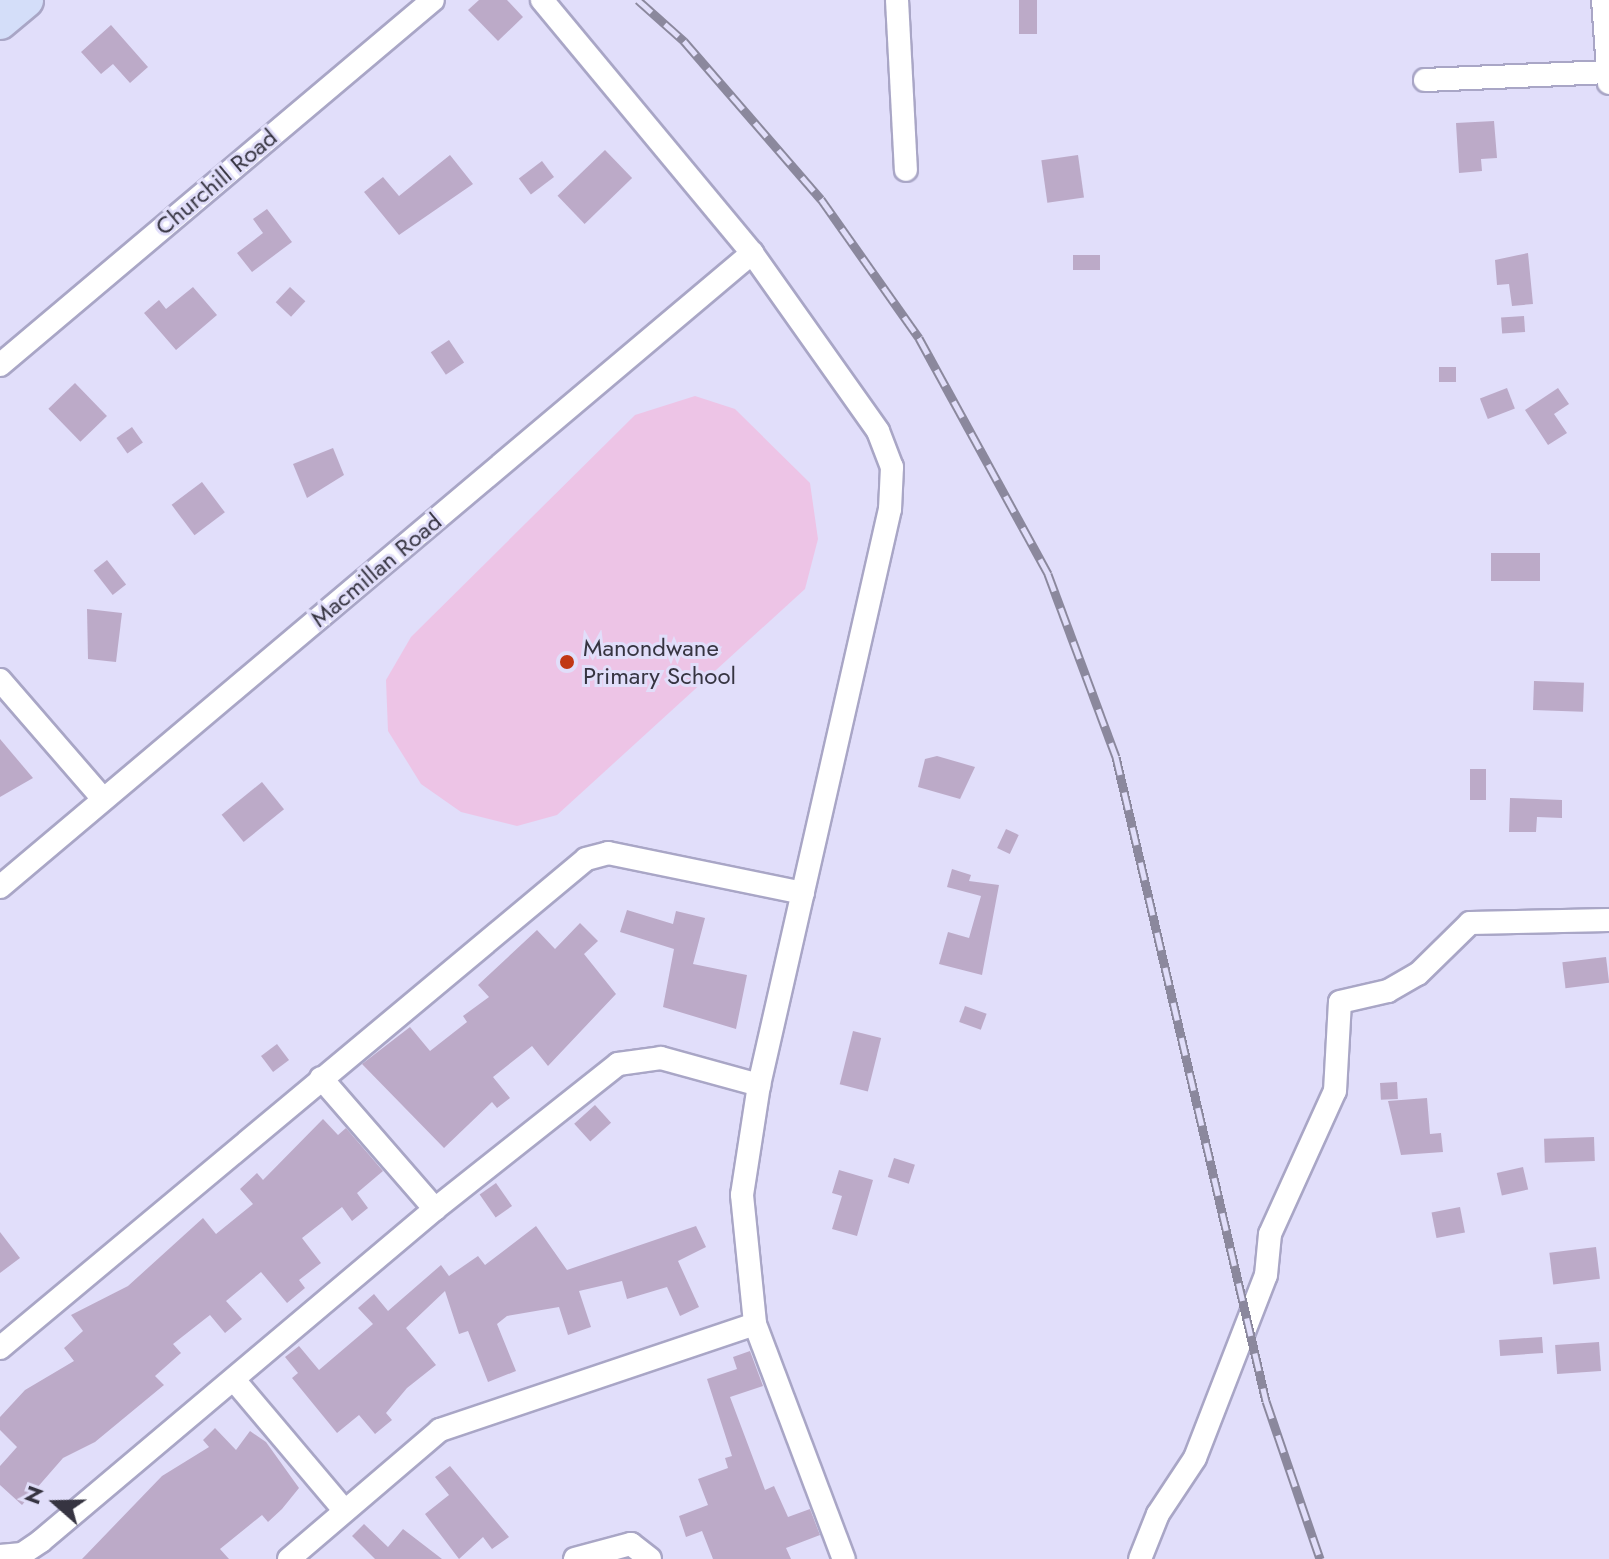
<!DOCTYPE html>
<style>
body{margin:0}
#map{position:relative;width:1609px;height:1559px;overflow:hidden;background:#e1defa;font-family:Jost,sans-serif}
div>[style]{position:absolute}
.green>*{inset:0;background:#edc4e6}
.building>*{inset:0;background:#bcaac8;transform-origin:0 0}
.roads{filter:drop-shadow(2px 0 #a9a6c6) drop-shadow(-2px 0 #a9a6c6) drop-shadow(0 2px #a9a6c6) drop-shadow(0 -2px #a9a6c6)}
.street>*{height:22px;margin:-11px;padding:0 11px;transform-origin:11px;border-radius:11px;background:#fff}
.primary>*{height:34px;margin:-17px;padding:0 17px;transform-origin:17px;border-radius:17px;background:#d4def9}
.rail>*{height:9px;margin-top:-4.5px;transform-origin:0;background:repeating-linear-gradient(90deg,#e1defa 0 18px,#8b889d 0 36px);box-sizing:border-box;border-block:2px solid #8b889d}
.dots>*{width:22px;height:22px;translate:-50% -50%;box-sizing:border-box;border:4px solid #e1defa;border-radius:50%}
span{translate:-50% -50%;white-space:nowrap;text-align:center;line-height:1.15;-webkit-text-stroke:6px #e1defa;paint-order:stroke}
.street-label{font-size:24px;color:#363441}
.poi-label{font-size:24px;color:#363441}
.left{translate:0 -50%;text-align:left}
.north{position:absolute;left:16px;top:1463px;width:80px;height:80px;-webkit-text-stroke:6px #e1defa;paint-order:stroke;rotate:290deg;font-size:22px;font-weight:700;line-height:32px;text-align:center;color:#363441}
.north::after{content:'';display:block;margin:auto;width:28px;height:36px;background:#363441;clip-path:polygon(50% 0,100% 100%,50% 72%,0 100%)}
</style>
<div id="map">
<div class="green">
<i style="clip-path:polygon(695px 396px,735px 409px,810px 483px,818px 539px,805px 589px,557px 815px,517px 826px,461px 812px,421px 784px,388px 731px,386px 680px,411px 637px,635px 415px)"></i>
</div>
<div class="building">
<i style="clip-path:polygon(479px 0,507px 0,523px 17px,498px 41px,468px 10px)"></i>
<i style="left:1019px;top:0;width:18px;height:34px"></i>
<i style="clip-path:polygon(111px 25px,148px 67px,130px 83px,113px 64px,101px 74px,81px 52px)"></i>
<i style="clip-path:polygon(1494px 121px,1497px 158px,1481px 159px,1482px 171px,1459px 173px,1456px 123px)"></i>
<i style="left:605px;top:150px;width:39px;height:66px;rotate:46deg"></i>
<i style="clip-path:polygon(450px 155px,473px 184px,399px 235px,364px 192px,383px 177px,399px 196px)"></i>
<i style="left:1078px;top:155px;width:43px;height:37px;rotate:82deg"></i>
<i style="left:542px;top:161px;width:20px;height:29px;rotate:53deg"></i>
<i style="clip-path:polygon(267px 209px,292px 242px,252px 272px,237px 253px,263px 233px,253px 219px)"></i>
<i style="clip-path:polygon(1528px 253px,1533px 304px,1512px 306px,1509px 284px,1497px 285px,1495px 260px)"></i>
<i style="left:1073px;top:255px;width:27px;height:15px"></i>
<i style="clip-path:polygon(193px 287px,217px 315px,176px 350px,144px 313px,159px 300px,166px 309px)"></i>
<i style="left:290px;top:287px;width:21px;height:21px;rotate:43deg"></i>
<i style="left:1524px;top:316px;width:16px;height:23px;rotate:86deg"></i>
<i style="left:449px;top:340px;width:27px;height:22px;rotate:56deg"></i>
<i style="left:1439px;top:367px;width:17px;height:15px"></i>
<i style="left:75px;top:383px;width:46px;height:37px;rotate:46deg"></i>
<i style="left:1507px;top:388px;width:22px;height:29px;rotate:69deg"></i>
<i style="clip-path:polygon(1558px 388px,1569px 404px,1554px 414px,1567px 433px,1548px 445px,1525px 410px)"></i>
<i style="left:132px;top:427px;width:19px;height:19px;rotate:55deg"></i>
<i style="clip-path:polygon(333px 448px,344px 475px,307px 498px,293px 464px)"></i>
<i style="left:202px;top:482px;width:38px;height:38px;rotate:53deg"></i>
<i style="left:1491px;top:553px;width:49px;height:28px"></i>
<i style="left:107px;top:560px;width:31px;height:17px;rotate:52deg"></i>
<i style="clip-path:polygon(87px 609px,122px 613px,116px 662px,88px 659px)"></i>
<i style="left:1534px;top:681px;width:50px;height:29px;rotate:2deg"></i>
<i style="clip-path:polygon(0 739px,33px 778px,0 797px)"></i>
<i style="clip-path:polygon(937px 756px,975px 767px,960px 799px,918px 787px,925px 759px)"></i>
<i style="left:1470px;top:769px;width:16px;height:31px"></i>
<i style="left:262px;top:782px;width:35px;height:52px;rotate:51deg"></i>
<i style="clip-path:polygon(1510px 798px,1562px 800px,1562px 818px,1537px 817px,1536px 832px,1509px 832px)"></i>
<i style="left:1006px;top:829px;width:14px;height:21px;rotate:25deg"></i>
<i style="clip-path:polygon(952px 869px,971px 875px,969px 881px,999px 885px,982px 975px,939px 964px,948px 932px,969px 938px,981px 896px,947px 887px)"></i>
<i style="clip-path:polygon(627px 910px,673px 924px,676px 911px,705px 918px,693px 964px,747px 975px,736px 1029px,663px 1007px,674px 949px,620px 932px)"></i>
<i style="clip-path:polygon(580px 923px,598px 941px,584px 954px,616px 994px,548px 1066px,532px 1046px,493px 1077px,510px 1098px,497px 1108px,492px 1102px,444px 1148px,362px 1064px,410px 1027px,430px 1051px,467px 1022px,463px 1016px,489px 997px,478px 985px,537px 930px,555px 949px)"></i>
<i style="left:1606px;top:957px;width:26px;height:44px;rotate:83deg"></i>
<i style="left:965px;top:1006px;width:23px;height:17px;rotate:20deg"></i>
<i style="left:853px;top:1031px;width:29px;height:55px;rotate:14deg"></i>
<i style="left:277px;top:1044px;width:20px;height:20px;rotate:53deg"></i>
<i style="left:1397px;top:1082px;width:17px;height:17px;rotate:87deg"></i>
<i style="clip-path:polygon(1427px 1098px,1430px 1134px,1441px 1133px,1443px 1152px,1401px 1155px,1388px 1101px)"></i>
<i style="left:595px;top:1105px;width:24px;height:28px;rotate:48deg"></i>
<i style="clip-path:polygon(323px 1119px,338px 1135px,346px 1128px,383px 1171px,357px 1193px,368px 1208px,352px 1221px,342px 1207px,302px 1238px,321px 1263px,299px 1280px,305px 1288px,287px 1303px,261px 1272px,226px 1301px,242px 1319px,225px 1333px,210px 1315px,173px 1344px,181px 1353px,155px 1376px,164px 1385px,95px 1442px,63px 1458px,22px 1505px,0 1485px,0 1466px,17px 1447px,0 1430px,0 1417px,25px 1390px,74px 1361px,64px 1348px,83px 1331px,71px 1315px,128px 1286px,203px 1218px,216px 1234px,253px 1204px,240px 1189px,257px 1173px,263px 1180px)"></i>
<i style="left:1594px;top:1137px;width:24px;height:50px;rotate:88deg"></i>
<i style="left:894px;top:1158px;width:22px;height:20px;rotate:18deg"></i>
<i style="left:1523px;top:1167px;width:23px;height:27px;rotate:77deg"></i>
<i style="clip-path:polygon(839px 1170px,873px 1180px,857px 1236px,832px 1229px,842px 1196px,832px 1193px)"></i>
<i style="left:496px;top:1183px;width:28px;height:20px;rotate:55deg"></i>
<i style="left:1460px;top:1207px;width:26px;height:29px;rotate:79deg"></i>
<i style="clip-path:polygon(536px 1226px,567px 1270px,696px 1226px,706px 1247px,678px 1261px,699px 1307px,680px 1316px,667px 1287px,627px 1299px,622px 1281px,579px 1291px,591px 1327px,568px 1335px,559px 1307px,507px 1316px,497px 1324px,516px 1371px,488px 1382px,468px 1331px,459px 1334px,445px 1291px,406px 1328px,436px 1365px,407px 1388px,386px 1413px,392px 1420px,375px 1434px,359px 1415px,337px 1433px,292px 1378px,298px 1373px,285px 1357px,299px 1346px,319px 1370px,373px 1324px,358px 1308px,374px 1294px,388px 1311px,441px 1265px,449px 1276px,478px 1256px,485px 1265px)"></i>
<i style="clip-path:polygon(0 1232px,20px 1258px,0 1273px)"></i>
<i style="left:1596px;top:1247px;width:32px;height:47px;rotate:83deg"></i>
<i style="left:1542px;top:1337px;width:16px;height:43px;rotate:86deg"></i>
<i style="left:1599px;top:1342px;width:29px;height:44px;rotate:86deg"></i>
<i style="clip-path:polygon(750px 1351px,763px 1386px,730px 1397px,765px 1490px,774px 1486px,788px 1517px,810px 1509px,820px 1535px,786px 1548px,791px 1559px,713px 1559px,702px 1531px,686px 1537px,679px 1516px,708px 1505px,698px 1479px,728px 1468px,725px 1458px,732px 1456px,707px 1379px,737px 1369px,733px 1357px)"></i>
<i style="clip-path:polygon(215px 1428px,236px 1450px,250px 1431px,266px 1442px,299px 1488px,282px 1509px,268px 1522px,262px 1515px,220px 1549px,229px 1559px,82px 1559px,162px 1476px,209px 1447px,203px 1440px)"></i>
<i style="clip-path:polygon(450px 1466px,509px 1537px,492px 1549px,483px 1537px,459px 1559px,425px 1514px,449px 1495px,435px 1477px)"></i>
<i style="clip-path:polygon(364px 1524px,388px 1547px,403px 1529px,442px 1559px,375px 1559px,352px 1536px)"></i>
</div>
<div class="roads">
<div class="street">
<i style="left:542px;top:0;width:329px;rotate:50.3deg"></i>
<i style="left:752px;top:253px;width:218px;rotate:54.7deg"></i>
<i style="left:878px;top:431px;width:39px;rotate:69deg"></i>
<i style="left:892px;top:467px;width:42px;rotate:92.7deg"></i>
<i style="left:890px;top:509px;width:591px;rotate:102.81deg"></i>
<i style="left:759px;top:1085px;width:111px;rotate:98.8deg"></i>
<i style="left:742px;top:1195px;width:130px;rotate:84.2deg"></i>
<i style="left:755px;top:1324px;width:251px;rotate:69.3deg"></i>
<i style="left:897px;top:0;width:170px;rotate:87deg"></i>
<i style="left:1603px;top:0;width:83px;rotate:85.9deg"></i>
<i style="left:1425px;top:80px;width:184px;rotate:-2.5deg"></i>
<i style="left:0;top:365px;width:566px;rotate:-40.13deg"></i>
<i style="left:0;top:680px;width:157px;rotate:49.1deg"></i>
<i style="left:0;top:887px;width:984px;rotate:-40.13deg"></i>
<i style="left:321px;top:1078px;width:174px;rotate:49deg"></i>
<i style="left:0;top:1348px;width:763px;rotate:-39.84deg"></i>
<i style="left:586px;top:859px;width:23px;rotate:-15deg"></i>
<i style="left:608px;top:853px;width:199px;rotate:11.6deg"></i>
<i style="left:235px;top:1381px;width:169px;rotate:49.8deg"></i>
<i style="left:0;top:1556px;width:22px;rotate:-5deg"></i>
<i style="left:22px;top:1554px;width:23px;rotate:-34deg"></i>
<i style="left:41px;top:1541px;width:515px;rotate:-40.12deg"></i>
<i style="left:435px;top:1209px;width:233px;rotate:-38.4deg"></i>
<i style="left:618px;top:1064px;width:43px;rotate:-7.9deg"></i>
<i style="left:661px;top:1058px;width:102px;rotate:15.4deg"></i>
<i style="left:289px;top:1559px;width:199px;rotate:-40.5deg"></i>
<i style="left:440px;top:1430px;width:332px;rotate:-18.6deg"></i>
<i style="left:575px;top:1559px;width:58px;rotate:-15deg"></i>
<i style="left:631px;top:1544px;width:24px;rotate:38deg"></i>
<i style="left:1140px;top:1559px;width:48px;rotate:-68.2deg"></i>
<i style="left:1158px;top:1514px;width:67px;rotate:-56.5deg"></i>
<i style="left:1195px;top:1458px;width:196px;rotate:-68.8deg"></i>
<i style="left:1266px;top:1275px;width:41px;rotate:-84.4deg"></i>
<i style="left:1270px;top:1234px;width:157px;rotate:-65.6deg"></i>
<i style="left:1335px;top:1091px;width:89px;rotate:-86.8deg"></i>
<i style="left:1340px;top:1002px;width:49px;rotate:-12.9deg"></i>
<i style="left:1388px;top:991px;width:34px;rotate:-30deg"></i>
<i style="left:1418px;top:974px;width:73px;rotate:-44.4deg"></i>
<i style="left:1470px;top:923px;width:139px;rotate:-1.2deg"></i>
</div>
<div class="primary">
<i style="left:0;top:22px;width:34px;rotate:-40deg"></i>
</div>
</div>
<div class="rail">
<i style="left:638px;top:0;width:62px;rotate:41.7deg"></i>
<i style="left:684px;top:41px;width:209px;rotate:49.1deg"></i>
<i style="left:821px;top:199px;width:170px;rotate:54.8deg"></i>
<i style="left:919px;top:338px;width:269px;rotate:61.3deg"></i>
<i style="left:1048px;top:574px;width:195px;rotate:69.6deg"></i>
<i style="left:1116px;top:757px;width:661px;rotate:76.89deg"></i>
<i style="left:1266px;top:1401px;width:167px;rotate:71.1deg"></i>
</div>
<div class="dots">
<i style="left:567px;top:662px;background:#c13714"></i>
</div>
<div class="street-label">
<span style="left:216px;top:182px;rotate:-40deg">Churchill Road</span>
<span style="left:376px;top:570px;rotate:-40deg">Macmillan Road</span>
</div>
<div class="poi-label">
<span class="left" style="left:583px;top:662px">Manondwane<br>Primary School</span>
</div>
<div class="north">N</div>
</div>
